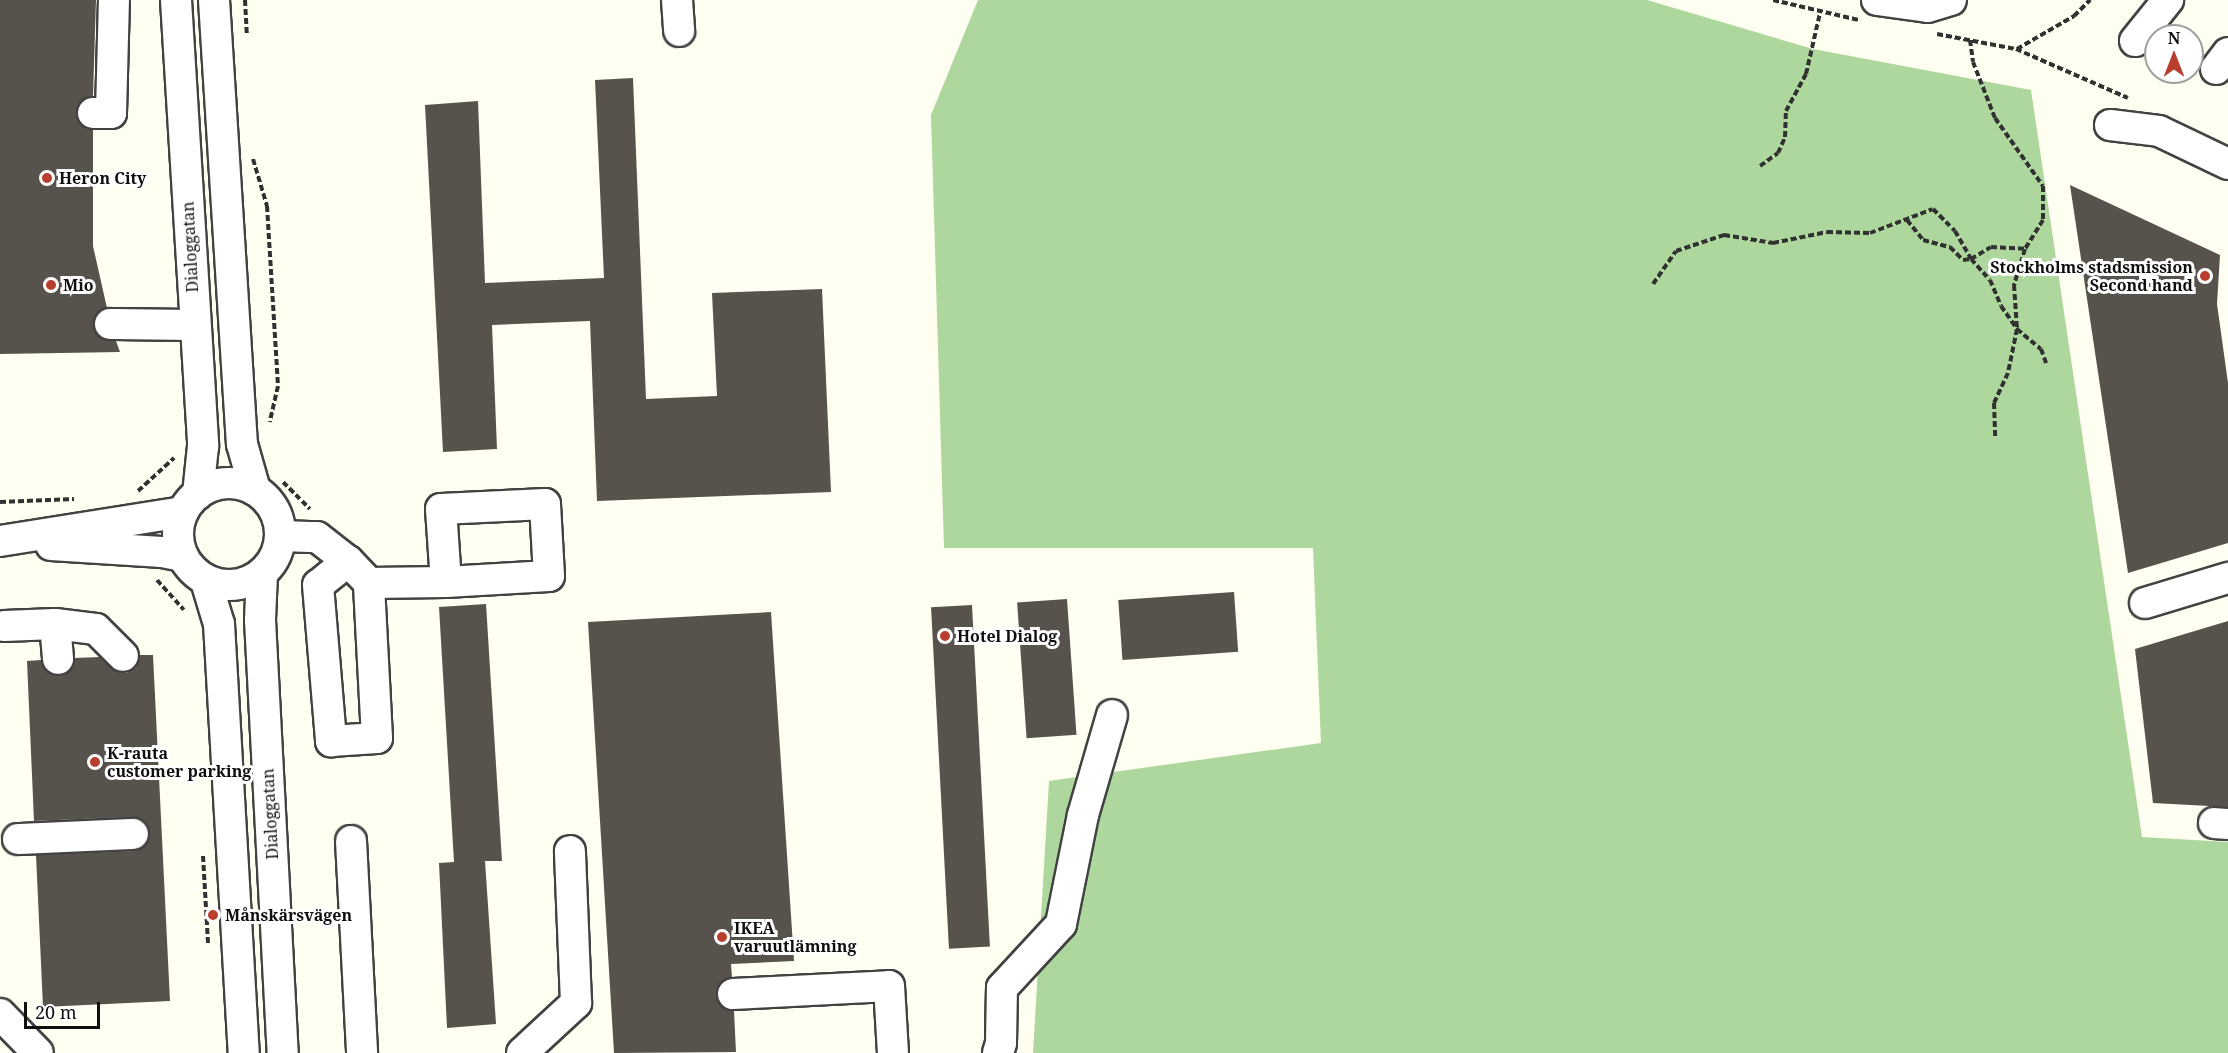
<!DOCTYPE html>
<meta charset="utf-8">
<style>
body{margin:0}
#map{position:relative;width:2228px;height:1053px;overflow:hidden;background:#fefef1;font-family:"Noto Serif",serif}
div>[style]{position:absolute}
.forest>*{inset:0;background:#add79c}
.building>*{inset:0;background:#57524b;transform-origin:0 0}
.path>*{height:4px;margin-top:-2px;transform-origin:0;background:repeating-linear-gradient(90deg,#313131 0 6px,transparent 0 9px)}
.roads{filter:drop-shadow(2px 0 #424242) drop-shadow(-2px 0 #424242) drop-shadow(0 2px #424242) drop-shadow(0 -2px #424242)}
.minor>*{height:30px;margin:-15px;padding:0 15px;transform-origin:15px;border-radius:15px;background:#fff}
.minor>.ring{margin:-15px;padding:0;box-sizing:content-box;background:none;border:30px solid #fff;border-radius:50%}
.dots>*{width:16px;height:16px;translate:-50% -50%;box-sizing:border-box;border:3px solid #fff;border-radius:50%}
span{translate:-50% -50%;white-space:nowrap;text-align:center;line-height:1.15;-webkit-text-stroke:6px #fff;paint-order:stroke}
.poi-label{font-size:16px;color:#0f0f0f;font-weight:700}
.left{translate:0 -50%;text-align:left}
.right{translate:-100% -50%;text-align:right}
.street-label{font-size:16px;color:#0f0f0f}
.north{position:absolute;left:2144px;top:24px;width:60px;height:60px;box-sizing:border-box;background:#fff;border:2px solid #9f9f9f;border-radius:50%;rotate:0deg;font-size:16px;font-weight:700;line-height:24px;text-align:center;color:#0f0f0f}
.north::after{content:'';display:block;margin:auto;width:21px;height:27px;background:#b83e2d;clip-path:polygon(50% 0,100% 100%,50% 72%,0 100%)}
.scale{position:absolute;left:24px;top:1002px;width:76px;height:27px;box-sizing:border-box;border:3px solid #0f0f0f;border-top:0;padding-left:8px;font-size:18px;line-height:21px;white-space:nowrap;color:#0f0f0f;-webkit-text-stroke:4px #fff;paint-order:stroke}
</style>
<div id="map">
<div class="forest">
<i style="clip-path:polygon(978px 0,1647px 0,1813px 49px,2031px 90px,2142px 837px,2228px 842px,2228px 1053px,1033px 1053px,1049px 781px,1321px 743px,1313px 548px,944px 548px,931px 115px)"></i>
</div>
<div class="building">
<i style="clip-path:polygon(0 0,96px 0,93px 96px,85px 98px,78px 104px,76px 114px,84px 128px,93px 130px,93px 246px,107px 308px,96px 315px,93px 324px,101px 338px,116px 341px,120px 352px,0 354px)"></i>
<i style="clip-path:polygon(633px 78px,646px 399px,717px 396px,712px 293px,822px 289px,831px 492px,597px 501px,590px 321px,492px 325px,497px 449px,443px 452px,425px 105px,478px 101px,485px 283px,604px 278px,595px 80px)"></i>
<i style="clip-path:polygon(2070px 185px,2220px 255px,2217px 304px,2228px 383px,2228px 543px,2128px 573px)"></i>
<i style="left:1234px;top:592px;width:60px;height:116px;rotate:86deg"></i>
<i style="left:1067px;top:599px;width:136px;height:50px;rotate:86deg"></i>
<i style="clip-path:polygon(486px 604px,502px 861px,485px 861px,496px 1024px,447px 1028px,439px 863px,454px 862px,439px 607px)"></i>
<i style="left:972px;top:605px;width:342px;height:41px;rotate:87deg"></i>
<i style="clip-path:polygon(771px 612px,794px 961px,731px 964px,732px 977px,718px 986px,716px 995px,725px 1009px,734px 1011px,736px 1052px,614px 1053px,588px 622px)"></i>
<i style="clip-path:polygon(2228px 621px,2228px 807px,2153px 803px,2135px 649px)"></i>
<i style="clip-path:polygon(140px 655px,153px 655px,170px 1001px,43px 1007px,36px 855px,134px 851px,148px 842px,150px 833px,141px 819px,132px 817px,34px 821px,27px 661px,41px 660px,44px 669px,59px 676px,68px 673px,75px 658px,100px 657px,118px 672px,127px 673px,136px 668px)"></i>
</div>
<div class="path">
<i style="left:245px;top:0;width:35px;rotate:87deg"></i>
<i style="left:1773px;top:0;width:88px;rotate:13.1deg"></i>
<i style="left:1937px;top:34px;width:80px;rotate:10.8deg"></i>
<i style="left:2016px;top:49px;width:122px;rotate:23.6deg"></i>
<i style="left:1970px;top:40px;width:22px;rotate:82deg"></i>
<i style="left:1973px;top:62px;width:60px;rotate:68.6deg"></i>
<i style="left:1995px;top:118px;width:83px;rotate:54.8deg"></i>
<i style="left:2043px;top:186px;width:34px;rotate:90deg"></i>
<i style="left:2043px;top:220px;width:34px;rotate:122deg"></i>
<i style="left:2025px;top:249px;width:38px;rotate:107deg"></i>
<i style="left:2014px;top:285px;width:44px;rotate:86.1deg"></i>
<i style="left:2017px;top:329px;width:45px;rotate:101.6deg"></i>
<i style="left:2008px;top:373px;width:33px;rotate:115deg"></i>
<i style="left:1994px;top:403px;width:34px;rotate:88deg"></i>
<i style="left:2017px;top:49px;width:66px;rotate:-30.1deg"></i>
<i style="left:2074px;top:16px;width:23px;rotate:-45deg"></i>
<i style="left:253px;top:159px;width:49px;rotate:73.4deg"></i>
<i style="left:267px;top:206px;width:180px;rotate:86.5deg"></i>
<i style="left:278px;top:386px;width:37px;rotate:103deg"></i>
<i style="left:1760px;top:166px;width:22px;rotate:-36deg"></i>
<i style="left:1778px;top:153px;width:17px;rotate:-66deg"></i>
<i style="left:1785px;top:137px;width:26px;rotate:-88deg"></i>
<i style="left:1786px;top:111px;width:42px;rotate:-61.6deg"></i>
<i style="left:1806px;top:74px;width:63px;rotate:-77.1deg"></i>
<i style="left:1907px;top:220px;width:26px;rotate:51deg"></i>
<i style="left:1923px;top:240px;width:28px;rotate:15deg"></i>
<i style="left:1950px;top:247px;width:18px;rotate:45deg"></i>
<i style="left:1963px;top:260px;width:8px;rotate:-7deg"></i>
<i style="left:1971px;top:259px;width:23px;rotate:-31deg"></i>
<i style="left:1991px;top:247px;width:34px;rotate:3deg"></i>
<i style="left:1653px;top:284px;width:40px;rotate:-55.1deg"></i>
<i style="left:1676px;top:251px;width:51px;rotate:-18.4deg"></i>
<i style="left:1724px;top:235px;width:50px;rotate:9.3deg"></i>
<i style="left:1773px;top:243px;width:55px;rotate:-11.5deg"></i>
<i style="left:1827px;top:232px;width:43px;rotate:1.3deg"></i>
<i style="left:1870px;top:233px;width:67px;rotate:-20.9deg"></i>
<i style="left:1933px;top:209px;width:31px;rotate:45deg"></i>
<i style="left:1955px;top:231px;width:32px;rotate:60deg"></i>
<i style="left:1971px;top:259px;width:28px;rotate:48deg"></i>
<i style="left:1990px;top:280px;width:28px;rotate:67deg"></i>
<i style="left:2001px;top:306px;width:28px;rotate:55deg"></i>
<i style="left:2017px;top:329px;width:31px;rotate:40deg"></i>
<i style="left:2041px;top:349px;width:15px;rotate:70deg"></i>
<i style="left:283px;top:482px;width:38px;rotate:45deg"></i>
<i style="left:138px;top:491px;width:49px;rotate:-42.5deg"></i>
<i style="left:0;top:502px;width:74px;rotate:-2.3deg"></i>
<i style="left:157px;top:580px;width:40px;rotate:48deg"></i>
<i style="left:203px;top:856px;width:88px;rotate:86.7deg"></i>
</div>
<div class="roads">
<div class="minor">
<i style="left:176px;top:0;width:447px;rotate:86.5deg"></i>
<i style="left:203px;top:446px;width:48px;rotate:95.9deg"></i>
<i style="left:214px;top:0;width:445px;rotate:86.4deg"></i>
<i style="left:242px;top:444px;width:48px;rotate:74.2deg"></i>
<i style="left:677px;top:0;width:31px;rotate:86deg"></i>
<i style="left:1877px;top:0;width:51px;rotate:7.8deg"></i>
<i style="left:1928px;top:7px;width:24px;rotate:-17deg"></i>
<i style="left:2135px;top:41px;width:53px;rotate:-51.2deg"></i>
<i style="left:2216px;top:69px;width:20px;rotate:-53deg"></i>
<i style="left:93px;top:113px;width:18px"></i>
<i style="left:111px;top:113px;width:113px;rotate:-88.5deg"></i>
<i style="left:2110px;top:125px;width:49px;rotate:7deg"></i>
<i style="left:2159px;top:131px;width:76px;rotate:25.6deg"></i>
<i style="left:110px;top:324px;width:85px;rotate:0.7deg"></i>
<i class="ring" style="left:178px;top:483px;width:72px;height:72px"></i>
<i style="left:281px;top:536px;width:36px;rotate:2deg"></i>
<i style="left:317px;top:537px;width:39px;rotate:38deg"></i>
<i style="left:348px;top:561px;width:30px;rotate:46deg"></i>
<i style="left:369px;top:583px;width:77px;rotate:-0.7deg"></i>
<i style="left:446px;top:582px;width:103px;rotate:-3.3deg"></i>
<i style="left:549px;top:576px;width:72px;rotate:-93.2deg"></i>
<i style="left:545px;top:504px;width:104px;rotate:177.2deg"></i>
<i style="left:441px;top:509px;width:73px;rotate:86.1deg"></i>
<i style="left:0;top:541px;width:185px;rotate:-9deg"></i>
<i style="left:51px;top:545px;width:111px;rotate:3.6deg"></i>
<i style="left:162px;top:552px;width:21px;rotate:11deg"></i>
<i style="left:348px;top:561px;width:38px;rotate:141deg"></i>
<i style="left:318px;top:585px;width:157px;rotate:85.2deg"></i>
<i style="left:331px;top:741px;width:46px;rotate:-3.7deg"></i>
<i style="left:377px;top:738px;width:155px;rotate:-93deg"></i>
<i style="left:262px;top:574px;width:46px;rotate:92.5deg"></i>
<i style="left:260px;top:620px;width:434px;rotate:87deg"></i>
<i style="left:206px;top:581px;width:45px;rotate:73.2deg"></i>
<i style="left:219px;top:624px;width:430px;rotate:86.7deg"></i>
<i style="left:2145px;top:603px;width:87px;rotate:-16.8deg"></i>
<i style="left:55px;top:624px;width:35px;rotate:85deg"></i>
<i style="left:4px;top:626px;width:51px;rotate:-2.2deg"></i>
<i style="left:55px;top:624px;width:41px;rotate:7deg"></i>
<i style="left:96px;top:629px;width:38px;rotate:45deg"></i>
<i style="left:2214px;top:823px;width:14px;rotate:4deg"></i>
<i style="left:18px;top:839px;width:115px;rotate:-2.5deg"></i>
<i style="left:351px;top:841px;width:212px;rotate:87deg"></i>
<i style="left:733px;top:994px;width:156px;rotate:-2.9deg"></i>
<i style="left:889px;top:986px;width:67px;rotate:86.6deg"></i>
<i style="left:0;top:1014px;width:54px;rotate:45.7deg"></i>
<i style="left:522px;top:1053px;width:74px;rotate:-42.8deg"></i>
<i style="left:576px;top:1003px;width:152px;rotate:-92.3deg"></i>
<i style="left:998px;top:1053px;width:10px;rotate:-73deg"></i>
<i style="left:1001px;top:1043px;width:55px;rotate:-89deg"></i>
<i style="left:1002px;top:988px;width:87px;rotate:-47.3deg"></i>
<i style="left:1061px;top:924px;width:111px;rotate:-78.6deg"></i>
<i style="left:1083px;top:815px;width:104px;rotate:-73.8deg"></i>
</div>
</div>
<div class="dots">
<i style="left:47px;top:178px;background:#b83e2d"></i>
<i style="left:2205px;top:276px;background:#b83e2d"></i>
<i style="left:51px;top:285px;background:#b83e2d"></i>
<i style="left:945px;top:636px;background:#b83e2d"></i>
<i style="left:95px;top:762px;background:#b83e2d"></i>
<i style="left:213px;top:915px;background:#b83e2d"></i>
<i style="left:722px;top:937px;background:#b83e2d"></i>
</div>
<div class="poi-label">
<span class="left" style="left:59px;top:178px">Heron City</span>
<span class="right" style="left:2193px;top:276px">Stockholms stadsmission<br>Second hand</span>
<span class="left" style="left:63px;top:285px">Mio</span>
<span class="left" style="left:957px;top:636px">Hotel Dialog</span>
<span class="left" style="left:107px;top:762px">K-rauta<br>customer parking</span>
<span class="left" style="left:225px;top:915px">Månskärsvägen</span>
<span class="left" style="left:734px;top:937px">IKEA<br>varuutlämning</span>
</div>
<div class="street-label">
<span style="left:190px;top:247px;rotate:-93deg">Dialoggatan</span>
<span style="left:270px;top:814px;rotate:-93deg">Dialoggatan</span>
</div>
<div class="north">N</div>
<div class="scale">20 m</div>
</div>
